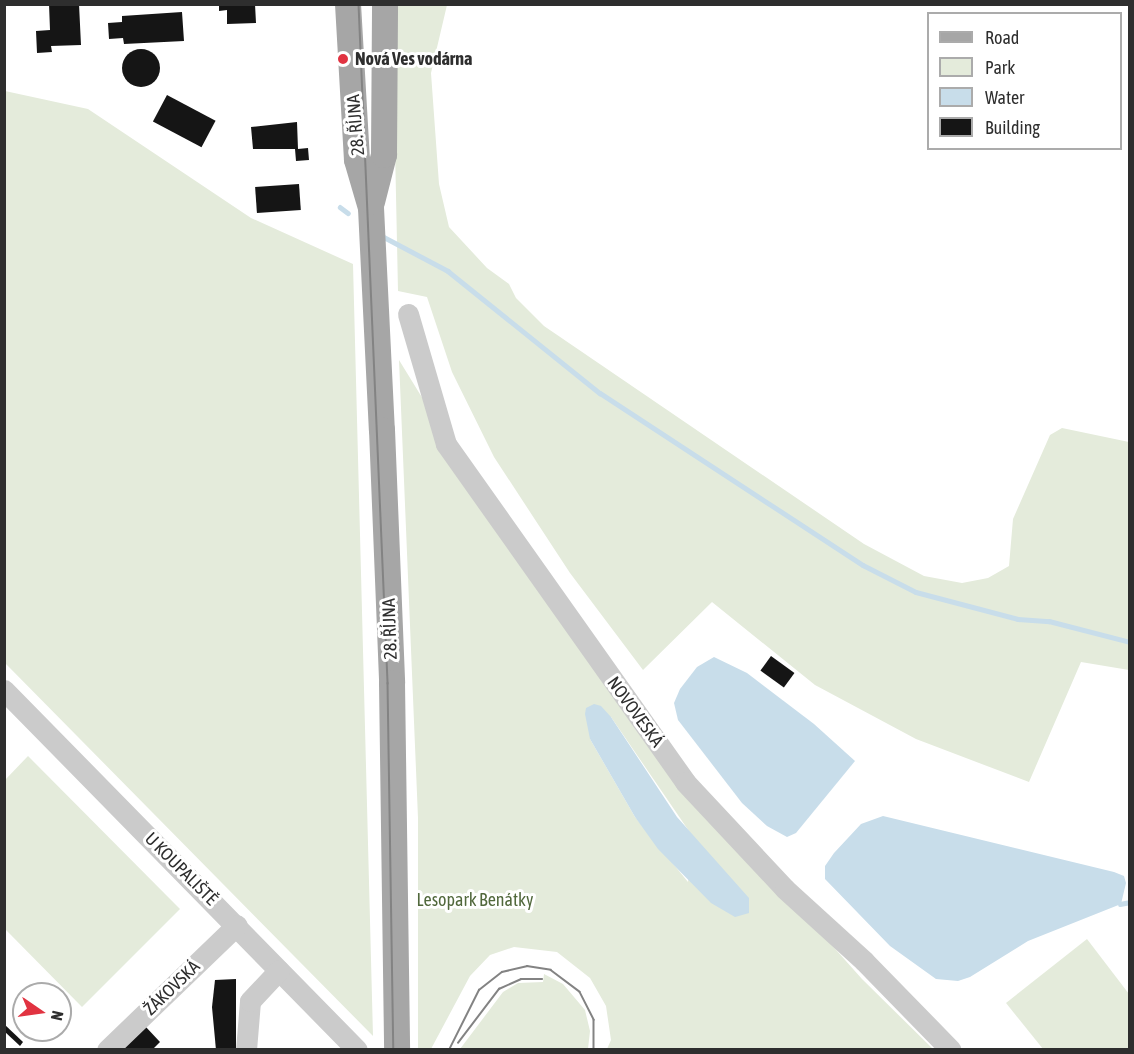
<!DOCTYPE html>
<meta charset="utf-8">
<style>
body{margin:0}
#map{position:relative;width:1134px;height:1054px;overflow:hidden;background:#fff;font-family:"Asap Condensed",sans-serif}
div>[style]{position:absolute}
.green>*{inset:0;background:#e4ebdb}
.water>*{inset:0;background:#c8ddea}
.stream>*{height:4.5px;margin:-2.25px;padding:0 2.25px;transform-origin:2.25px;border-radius:2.25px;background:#c8ddea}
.building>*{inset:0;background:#151515;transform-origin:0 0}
.round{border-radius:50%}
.minor>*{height:21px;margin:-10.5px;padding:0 10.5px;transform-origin:10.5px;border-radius:10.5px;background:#cbcbcb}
.major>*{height:26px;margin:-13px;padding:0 13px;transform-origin:13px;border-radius:13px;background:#a6a6a6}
.tram>*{height:1.5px;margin:-0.75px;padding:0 0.75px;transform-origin:0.75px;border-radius:0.75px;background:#838383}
.dots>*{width:16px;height:16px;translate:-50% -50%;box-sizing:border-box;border:3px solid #fff;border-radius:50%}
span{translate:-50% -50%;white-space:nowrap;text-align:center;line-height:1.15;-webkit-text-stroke:6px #fff;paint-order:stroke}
.poi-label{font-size:18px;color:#2e2e2e;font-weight:700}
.left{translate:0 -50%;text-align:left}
.street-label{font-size:18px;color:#2e2e2e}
.park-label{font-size:18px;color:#51683c}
.frame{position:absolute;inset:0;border:6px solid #2e2e2e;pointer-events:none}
.legend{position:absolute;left:927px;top:12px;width:195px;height:138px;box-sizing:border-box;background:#fff;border:2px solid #ababab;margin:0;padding:8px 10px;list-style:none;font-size:18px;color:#2e2e2e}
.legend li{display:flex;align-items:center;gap:12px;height:30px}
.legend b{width:30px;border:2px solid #ababab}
.north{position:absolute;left:12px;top:982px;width:60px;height:60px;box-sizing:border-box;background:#fff;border:2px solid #ababab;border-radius:50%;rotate:103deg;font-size:16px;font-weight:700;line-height:24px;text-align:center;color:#2e2e2e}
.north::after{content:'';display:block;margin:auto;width:21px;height:27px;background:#e13341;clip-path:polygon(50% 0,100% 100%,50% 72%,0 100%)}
</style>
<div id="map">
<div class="green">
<i style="clip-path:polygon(392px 5px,447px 5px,431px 73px,439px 184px,449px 227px,487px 268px,509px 284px,516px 298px,544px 326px,864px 544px,924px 576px,962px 583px,988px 578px,1009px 566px,1013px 519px,1050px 435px,1062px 428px,1129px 442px,1129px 670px,1081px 662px,1029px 782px,916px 739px,815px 685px,712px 602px,643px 670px,570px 573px,494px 457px,452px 372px,427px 297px,398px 291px)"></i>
<i style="clip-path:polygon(5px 91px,88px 109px,251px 218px,353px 264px,373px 1036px,5px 663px)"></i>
<i style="clip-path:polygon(evenodd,399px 360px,533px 578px,684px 779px,862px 979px,933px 1049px,607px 1049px,611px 1040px,606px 1006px,590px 978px,557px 952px,514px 947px,490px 955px,470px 976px,431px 1049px,418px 1049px,418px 818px,399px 360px,611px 717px,693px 837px,688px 882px,635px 817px,590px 739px,611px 717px)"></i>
<i style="clip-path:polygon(28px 756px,180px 909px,82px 1007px,5px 929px,5px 780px)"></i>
<i style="clip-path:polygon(1087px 939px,1129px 994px,1129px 1049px,1043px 1049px,1006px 1003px)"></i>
<i style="clip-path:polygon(544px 974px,563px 984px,585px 1010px,590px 1031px,588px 1049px,460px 1049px,503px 992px,518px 983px,543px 982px)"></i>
</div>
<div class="water">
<i style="clip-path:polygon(714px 657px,747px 673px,814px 724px,855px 761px,796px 833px,787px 837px,767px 826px,742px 803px,678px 720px,674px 703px,680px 689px,697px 667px)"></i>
<i style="clip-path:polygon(594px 704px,601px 706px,611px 717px,677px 817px,749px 898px,749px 913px,735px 917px,711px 903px,658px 849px,635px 817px,590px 739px,585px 714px,586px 708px)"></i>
<i style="clip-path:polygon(883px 816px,1114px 872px,1124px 876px,1126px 883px,1121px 904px,1028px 941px,970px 977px,958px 981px,936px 979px,890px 946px,825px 879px,825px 866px,834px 853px,861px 824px)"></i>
</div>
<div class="stream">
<i style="left:340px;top:207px;width:10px;rotate:37deg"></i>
<i style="left:382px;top:236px;width:75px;rotate:27.9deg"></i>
<i style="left:448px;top:271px;width:195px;rotate:38.8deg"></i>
<i style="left:600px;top:393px;width:314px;rotate:33.2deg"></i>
<i style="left:863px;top:565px;width:59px;rotate:27deg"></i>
<i style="left:916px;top:592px;width:106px;rotate:14.8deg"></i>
<i style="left:1018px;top:619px;width:31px;rotate:4deg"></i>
<i style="left:1049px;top:621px;width:84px;rotate:14.5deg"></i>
<i style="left:1120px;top:904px;width:10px;rotate:-11deg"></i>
</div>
<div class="building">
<i style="clip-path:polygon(49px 4px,79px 4px,81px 45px,51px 46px,52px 52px,37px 53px,36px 31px,50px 30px)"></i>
<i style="clip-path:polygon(219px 4px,255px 4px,256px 23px,227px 24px,227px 10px,219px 11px)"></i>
<i style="clip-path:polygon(182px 12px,184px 41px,124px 44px,123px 38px,109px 39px,108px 23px,122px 22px,122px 16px)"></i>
<i class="round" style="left:122px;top:49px;width:38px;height:38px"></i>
<i style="left:167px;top:95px;width:55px;height:30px;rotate:28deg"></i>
<i style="clip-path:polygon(297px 122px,298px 149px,308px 148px,309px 160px,296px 161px,295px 149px,253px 149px,251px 127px)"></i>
<i style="left:299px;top:184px;width:26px;height:44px;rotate:86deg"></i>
<i style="left:771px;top:656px;width:29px;height:18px;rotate:36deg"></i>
<i style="clip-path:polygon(236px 979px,236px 1050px,216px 1050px,212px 1007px,215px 980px)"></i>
<i style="clip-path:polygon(4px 1024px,23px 1042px,20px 1046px,4px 1031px)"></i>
<i style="clip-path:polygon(145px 1026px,160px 1042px,152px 1050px,120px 1050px)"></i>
</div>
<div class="minor">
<i style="left:408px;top:314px;width:135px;rotate:73.7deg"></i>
<i style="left:446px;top:444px;width:414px;rotate:54.7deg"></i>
<i style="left:685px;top:782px;width:146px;rotate:46.9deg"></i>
<i style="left:785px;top:889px;width:107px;rotate:42.3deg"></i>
<i style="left:864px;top:961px;width:124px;rotate:45.7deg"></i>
<i style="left:4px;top:690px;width:504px;rotate:45.56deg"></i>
<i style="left:107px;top:1050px;width:180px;rotate:-43.9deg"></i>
<i style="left:246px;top:1050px;width:49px;rotate:-85.3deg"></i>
<i style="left:250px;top:1001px;width:42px;rotate:-46.9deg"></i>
</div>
<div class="major">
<i style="left:348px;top:4px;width:156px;rotate:86.7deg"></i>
<i style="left:357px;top:160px;width:50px;rotate:73.7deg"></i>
<i style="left:371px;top:208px;width:222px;rotate:87.2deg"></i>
<i style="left:382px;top:430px;width:253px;rotate:87.7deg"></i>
<i style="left:392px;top:683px;width:367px;rotate:89.2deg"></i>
<i style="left:372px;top:202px;width:49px;rotate:-75.7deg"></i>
<i style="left:384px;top:155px;width:151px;rotate:-89.6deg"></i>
</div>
<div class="tram">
<i style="left:359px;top:4px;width:680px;rotate:87.55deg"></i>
<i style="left:388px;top:683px;width:367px;rotate:89.1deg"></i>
<i style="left:458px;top:1043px;width:68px;rotate:-52.8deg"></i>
<i style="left:499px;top:989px;width:24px;rotate:-24deg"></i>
<i style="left:521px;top:979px;width:21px"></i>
<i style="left:449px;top:1050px;width:67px;rotate:-63.4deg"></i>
<i style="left:479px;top:990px;width:29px;rotate:-38deg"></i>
<i style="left:502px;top:972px;width:26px;rotate:-13deg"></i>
<i style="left:527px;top:966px;width:24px;rotate:9deg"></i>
<i style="left:551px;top:970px;width:36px;rotate:37deg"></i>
<i style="left:580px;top:992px;width:31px;rotate:63deg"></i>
<i style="left:594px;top:1020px;width:30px;rotate:90deg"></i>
</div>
<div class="dots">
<i style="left:343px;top:59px;background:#e13341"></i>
</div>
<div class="poi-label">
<span class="left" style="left:355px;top:59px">Nová Ves vodárna</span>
</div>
<div class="street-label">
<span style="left:356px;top:125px;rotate:-95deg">28. ŘÍJNA</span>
<span style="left:390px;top:629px;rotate:-92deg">28. ŘÍJNA</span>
<span style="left:635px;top:712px;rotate:54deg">NOVOVESKÁ</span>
<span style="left:181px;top:869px;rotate:45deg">U KOUPALIŠTĚ</span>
<span style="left:172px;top:988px;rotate:-44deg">ŽÁKOVSKÁ</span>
</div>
<div class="park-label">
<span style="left:475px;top:900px">Lesopark Benátky</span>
</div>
<div class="frame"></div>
<ul class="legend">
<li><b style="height:8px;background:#a6a6a6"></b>Road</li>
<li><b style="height:16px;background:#e4ebdb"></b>Park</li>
<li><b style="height:16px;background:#c8ddea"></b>Water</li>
<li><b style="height:16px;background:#151515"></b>Building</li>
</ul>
<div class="north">N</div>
</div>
